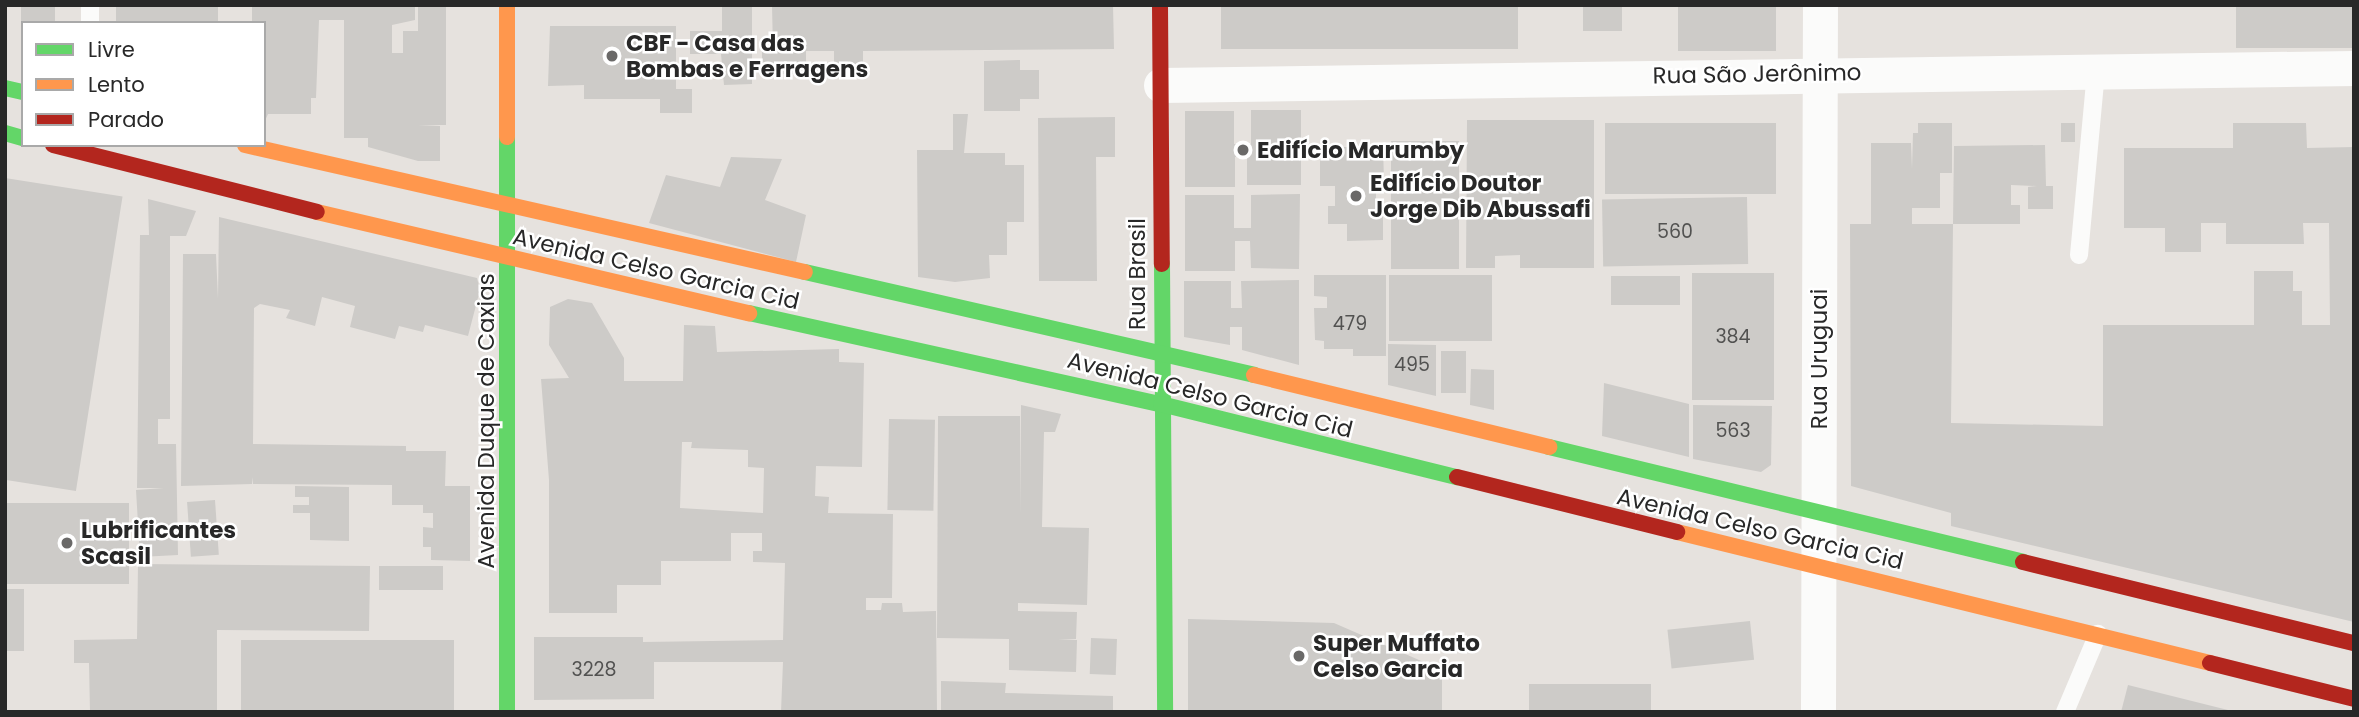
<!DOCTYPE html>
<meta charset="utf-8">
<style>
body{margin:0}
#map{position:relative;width:2359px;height:717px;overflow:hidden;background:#e6e2de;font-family:Poppins,sans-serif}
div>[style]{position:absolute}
.building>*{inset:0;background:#cdcbc8;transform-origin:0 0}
.lane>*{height:18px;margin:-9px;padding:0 9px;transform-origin:9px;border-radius:9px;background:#fbfbfa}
.street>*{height:35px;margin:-17.5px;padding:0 17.5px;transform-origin:17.5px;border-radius:17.5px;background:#fbfbfa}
.fast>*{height:16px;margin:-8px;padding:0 8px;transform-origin:8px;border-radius:8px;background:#63d668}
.slow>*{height:16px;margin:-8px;padding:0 8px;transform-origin:8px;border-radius:8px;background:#ff974d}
.jam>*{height:16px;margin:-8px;padding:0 8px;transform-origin:8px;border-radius:8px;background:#b3261e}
.dots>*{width:19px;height:19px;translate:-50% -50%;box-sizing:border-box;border:4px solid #fff;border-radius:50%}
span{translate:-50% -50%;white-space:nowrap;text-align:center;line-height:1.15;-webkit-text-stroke:5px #fff;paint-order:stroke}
.number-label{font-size:19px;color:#525251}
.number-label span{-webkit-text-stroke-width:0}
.poi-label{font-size:23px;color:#282828;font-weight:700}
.left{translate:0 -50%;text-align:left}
.street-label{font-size:23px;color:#282828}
.frame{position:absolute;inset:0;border:7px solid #282828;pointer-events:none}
.legend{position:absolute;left:21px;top:21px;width:245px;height:126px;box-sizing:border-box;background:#fff;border:2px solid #a9a9a9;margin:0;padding:9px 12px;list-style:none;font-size:21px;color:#282828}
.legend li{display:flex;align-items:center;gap:14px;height:35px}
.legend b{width:35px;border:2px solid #a9a9a9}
</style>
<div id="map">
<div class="building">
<i style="left:116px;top:5px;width:102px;height:18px"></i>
<i style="clip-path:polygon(252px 5px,415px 5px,415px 20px,392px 25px,392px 53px,403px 53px,403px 31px,418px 31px,418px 5px,446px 5px,446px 125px,418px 125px,440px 126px,440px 161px,418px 161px,368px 147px,368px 138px,344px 138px,344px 20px,319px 20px,316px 98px,311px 98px,311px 114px,268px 114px,264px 123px,264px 23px,252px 23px)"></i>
<i style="clip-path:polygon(722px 5px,752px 5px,752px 84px,724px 85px,721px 54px,690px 54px,690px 31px,722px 31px)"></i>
<i style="clip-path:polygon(772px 5px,1113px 5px,1114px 49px,863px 51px,863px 78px,818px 78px,817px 63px,834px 63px,834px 51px,806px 51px,806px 74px,772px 74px,772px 65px,762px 65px,762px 52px,773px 50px)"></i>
<i style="left:1221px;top:5px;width:297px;height:44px"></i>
<i style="left:1583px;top:5px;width:39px;height:26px"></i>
<i style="left:1678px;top:5px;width:98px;height:46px"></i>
<i style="left:2236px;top:5px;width:118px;height:43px"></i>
<i style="left:21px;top:7px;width:34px;height:16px"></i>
<i style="clip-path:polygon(550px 26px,676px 26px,676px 89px,692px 89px,692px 113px,660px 113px,660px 99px,584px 99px,584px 85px,548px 86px)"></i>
<i style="clip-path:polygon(1020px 60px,1020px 70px,1039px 70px,1039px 99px,1020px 99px,1020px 111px,984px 111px,984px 61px)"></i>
<i style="clip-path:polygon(1251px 110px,1301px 110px,1301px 185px,1247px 185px,1247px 157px,1235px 157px,1235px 187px,1185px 187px,1185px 111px,1234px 111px,1234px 144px,1251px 144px)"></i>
<i style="clip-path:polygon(953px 114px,968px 114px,964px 153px,1005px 153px,1005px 165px,1024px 165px,1024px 222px,1007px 222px,1007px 255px,989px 255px,990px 278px,955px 282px,918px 277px,917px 150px,953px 150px)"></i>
<i style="clip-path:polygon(1115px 117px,1115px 157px,1096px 157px,1097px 281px,1039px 281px,1038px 118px)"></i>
<i style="clip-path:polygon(1467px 120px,1594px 120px,1594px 268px,1520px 268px,1520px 255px,1495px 256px,1495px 268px,1466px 268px)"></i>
<i style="left:1605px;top:123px;width:171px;height:71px"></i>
<i style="clip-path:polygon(1918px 123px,1952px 123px,1952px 173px,1940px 173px,1940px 208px,1912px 208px,1912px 224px,1953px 224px,1954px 146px,2045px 145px,2046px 186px,2053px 186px,2053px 209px,2028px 209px,2028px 187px,2037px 186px,2011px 185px,2011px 205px,2020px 205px,2020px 224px,1953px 224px,1951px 423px,2103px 426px,2103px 325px,2254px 325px,2254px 271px,2293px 271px,2293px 291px,2302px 291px,2302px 325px,2330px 325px,2329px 223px,2303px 223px,2304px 244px,2226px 244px,2226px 223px,2201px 223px,2201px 252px,2165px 252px,2165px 228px,2124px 228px,2124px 148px,2233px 148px,2233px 123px,2306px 123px,2307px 148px,2354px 147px,2354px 622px,1951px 526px,1951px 513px,1851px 486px,1850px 224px,1871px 224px,1871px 143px,1911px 143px,1912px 169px,1913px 133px,1918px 133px)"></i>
<i style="left:2061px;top:123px;width:14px;height:19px"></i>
<i style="left:1391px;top:141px;width:68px;height:128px"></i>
<i style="clip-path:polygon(1320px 147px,1383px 147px,1384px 181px,1376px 181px,1376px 208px,1383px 208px,1383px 240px,1347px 241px,1347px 224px,1328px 224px,1328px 206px,1335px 206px,1335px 186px,1320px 186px)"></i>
<i style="clip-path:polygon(731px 157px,782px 159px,765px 200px,806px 215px,796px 262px,649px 223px,666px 175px,720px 187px)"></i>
<i style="left:5px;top:178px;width:119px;height:298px;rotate:9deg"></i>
<i style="clip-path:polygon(1300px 194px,1299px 269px,1251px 268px,1250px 241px,1235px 241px,1235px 271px,1185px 271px,1185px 195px,1234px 195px,1234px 228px,1251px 228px,1251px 195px)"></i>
<i style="left:1747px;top:197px;width:67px;height:145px;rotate:89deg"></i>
<i style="clip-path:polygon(148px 199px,196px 211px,186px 236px,170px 236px,170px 419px,158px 419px,158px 444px,176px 444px,178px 555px,140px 557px,136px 490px,164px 488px,137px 488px,140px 235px,149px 235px)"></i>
<i style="clip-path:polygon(219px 217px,477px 278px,480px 290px,468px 336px,425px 325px,423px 332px,399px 326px,395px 339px,350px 327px,355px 306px,322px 297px,315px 326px,286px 318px,290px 310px,260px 304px,254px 308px,253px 444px,406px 446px,406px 451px,446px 451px,445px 486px,470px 486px,470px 561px,431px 560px,431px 547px,423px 547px,423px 527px,433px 528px,433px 513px,423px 513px,423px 505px,392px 505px,392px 485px,253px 484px,253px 477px,252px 484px,181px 486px,183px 254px,216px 254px,218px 299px)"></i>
<i style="left:1692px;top:273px;width:82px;height:127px"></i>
<i style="clip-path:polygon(1314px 275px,1386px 275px,1386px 356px,1353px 356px,1353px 349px,1324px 349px,1324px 341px,1315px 340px,1314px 308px,1327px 308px,1327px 297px,1314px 296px)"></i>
<i style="left:1492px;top:275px;width:66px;height:103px;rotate:90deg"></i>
<i style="left:1611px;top:276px;width:69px;height:29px"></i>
<i style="clip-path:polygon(1299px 280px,1299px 365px,1242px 350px,1242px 327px,1230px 327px,1230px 345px,1184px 337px,1184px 281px,1231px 281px,1231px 308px,1242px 308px,1241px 281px)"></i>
<i style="clip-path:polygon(evenodd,568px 299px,592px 303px,624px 358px,624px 381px,683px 381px,684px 325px,715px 326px,717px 352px,839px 349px,839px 362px,864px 363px,862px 467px,816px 466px,815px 496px,829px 497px,828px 513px,893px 514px,892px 598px,866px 598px,866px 610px,881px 610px,882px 603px,902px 603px,903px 612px,936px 611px,937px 712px,781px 712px,783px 662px,654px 662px,654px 699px,534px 700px,534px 637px,643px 637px,643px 642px,783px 640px,785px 563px,753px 562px,753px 551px,762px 551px,762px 533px,731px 533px,731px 561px,661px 561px,661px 585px,617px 585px,617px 613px,549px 613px,549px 480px,541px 379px,569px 378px,549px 345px,550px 307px,568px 299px,682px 442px,692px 442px,691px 448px,748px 450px,748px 467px,764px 468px,763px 513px,680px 508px,682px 442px)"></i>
<i style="clip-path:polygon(1388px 344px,1436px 345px,1436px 396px,1388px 385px)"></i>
<i style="left:1441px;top:351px;width:25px;height:42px"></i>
<i style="clip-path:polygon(1471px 369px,1494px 370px,1494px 410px,1470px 405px)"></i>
<i style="clip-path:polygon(1604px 383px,1689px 404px,1689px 457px,1602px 436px)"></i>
<i style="clip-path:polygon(1021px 405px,1061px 414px,1055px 432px,1044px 432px,1042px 527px,1089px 528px,1087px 605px,1018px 603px,1018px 611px,1077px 612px,1076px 639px,1058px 640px,1077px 640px,1076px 672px,1009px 670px,1009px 639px,937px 638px,938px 416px,1020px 416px,1020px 516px)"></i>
<i style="clip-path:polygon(1693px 405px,1772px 406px,1771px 465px,1761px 472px,1693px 459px)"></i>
<i style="left:889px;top:419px;width:46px;height:91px;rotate:1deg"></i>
<i style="clip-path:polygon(295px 486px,349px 487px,349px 541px,310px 540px,310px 513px,293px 513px,293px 505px,309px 505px,309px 497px,295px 497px)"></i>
<i style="left:215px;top:500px;width:55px;height:28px;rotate:86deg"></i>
<i style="left:5px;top:503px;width:124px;height:81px"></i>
<i style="clip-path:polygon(138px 564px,370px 566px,369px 631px,217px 630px,217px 712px,90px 712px,89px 663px,74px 663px,74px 640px,137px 639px)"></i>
<i style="left:379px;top:566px;width:64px;height:24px"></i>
<i style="left:5px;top:589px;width:19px;height:62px"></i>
<i style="clip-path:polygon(1188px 619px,1334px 623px,1442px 670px,1442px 712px,1188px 712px)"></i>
<i style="left:1750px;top:621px;width:39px;height:83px;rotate:84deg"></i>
<i style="left:1091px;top:638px;width:26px;height:36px;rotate:2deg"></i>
<i style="left:241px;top:640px;width:213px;height:72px"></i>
<i style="clip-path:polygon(941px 681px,1006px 683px,1005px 693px,1113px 696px,1113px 712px,941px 712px)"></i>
<i style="left:1529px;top:684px;width:122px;height:28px"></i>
<i style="clip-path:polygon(2128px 685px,2232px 711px,2232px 712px,2121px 712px)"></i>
</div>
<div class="lane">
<i style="left:90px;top:23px;width:18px;rotate:-90deg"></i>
<i style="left:2079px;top:255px;width:185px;rotate:-84.7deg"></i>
<i style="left:2065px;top:712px;width:85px;rotate:-67.1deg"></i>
</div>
<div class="street">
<i style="left:1161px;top:85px;width:1193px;rotate:-0.82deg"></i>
<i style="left:1818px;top:712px;width:707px;rotate:-89.84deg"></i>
</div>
<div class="fast">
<i style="left:5px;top:88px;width:18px;rotate:13deg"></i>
<i style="left:5px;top:133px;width:19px;rotate:16deg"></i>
<i style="left:507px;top:137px;width:575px;rotate:90deg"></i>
<i style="left:1162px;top:264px;width:448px;rotate:89.6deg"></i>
<i style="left:805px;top:272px;width:461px;rotate:12.9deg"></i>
<i style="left:749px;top:313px;width:422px;rotate:12.5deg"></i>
<i style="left:1161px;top:404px;width:305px;rotate:13.9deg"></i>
<i style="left:1549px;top:447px;width:488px;rotate:13.6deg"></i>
</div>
<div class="slow">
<i style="left:507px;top:5px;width:132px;rotate:90deg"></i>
<i style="left:245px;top:145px;width:574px;rotate:12.78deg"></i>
<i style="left:317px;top:212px;width:444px;rotate:13.2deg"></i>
<i style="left:1254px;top:375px;width:304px;rotate:13.7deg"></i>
<i style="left:1677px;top:532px;width:549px;rotate:13.81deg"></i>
</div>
<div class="jam">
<i style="left:1160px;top:5px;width:259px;rotate:89.6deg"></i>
<i style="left:53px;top:145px;width:272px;rotate:14.2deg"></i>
<i style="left:1457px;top:477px;width:227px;rotate:14deg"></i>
<i style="left:2023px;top:562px;width:341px;rotate:13.8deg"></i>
<i style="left:2210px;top:663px;width:148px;rotate:14deg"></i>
</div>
<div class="dots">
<i style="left:612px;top:56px;background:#6a6968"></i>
<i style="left:1243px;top:150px;background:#6a6968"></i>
<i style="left:1356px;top:196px;background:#6a6968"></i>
<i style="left:67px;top:543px;background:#6a6968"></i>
<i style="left:1299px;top:656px;background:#6a6968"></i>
</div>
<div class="number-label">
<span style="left:1675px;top:232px">560</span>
<span style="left:1350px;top:324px">479</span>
<span style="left:1733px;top:337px">384</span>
<span style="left:1412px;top:365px">495</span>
<span style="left:1733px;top:431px">563</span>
<span style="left:594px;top:670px">3228</span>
</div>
<div class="poi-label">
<span class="left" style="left:626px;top:56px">CBF - Casa das<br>Bombas e Ferragens</span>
<span class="left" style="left:1257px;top:150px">Edifício Marumby</span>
<span class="left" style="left:1370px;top:196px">Edifício Doutor<br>Jorge Dib Abussafi</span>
<span class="left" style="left:81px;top:543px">Lubrificantes<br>Scasil</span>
<span class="left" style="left:1313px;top:656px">Super Muffato<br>Celso Garcia</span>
</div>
<div class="street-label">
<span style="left:1757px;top:74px;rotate:-1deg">Rua São Jerônimo</span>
<span style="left:656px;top:269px;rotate:13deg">Avenida Celso Garcia Cid</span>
<span style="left:1137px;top:274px;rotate:-90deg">Rua Brasil</span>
<span style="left:1819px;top:359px;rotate:-90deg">Rua Uruguai</span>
<span style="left:1210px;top:395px;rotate:14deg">Avenida Celso Garcia Cid</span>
<span style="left:486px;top:421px;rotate:-90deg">Avenida Duque de Caxias</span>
<span style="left:1760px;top:529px;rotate:13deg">Avenida Celso Garcia Cid</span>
</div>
<div class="frame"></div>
<ul class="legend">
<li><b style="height:9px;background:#63d668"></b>Livre</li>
<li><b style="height:9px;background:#ff974d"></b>Lento</li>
<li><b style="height:9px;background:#b3261e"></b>Parado</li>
</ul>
</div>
